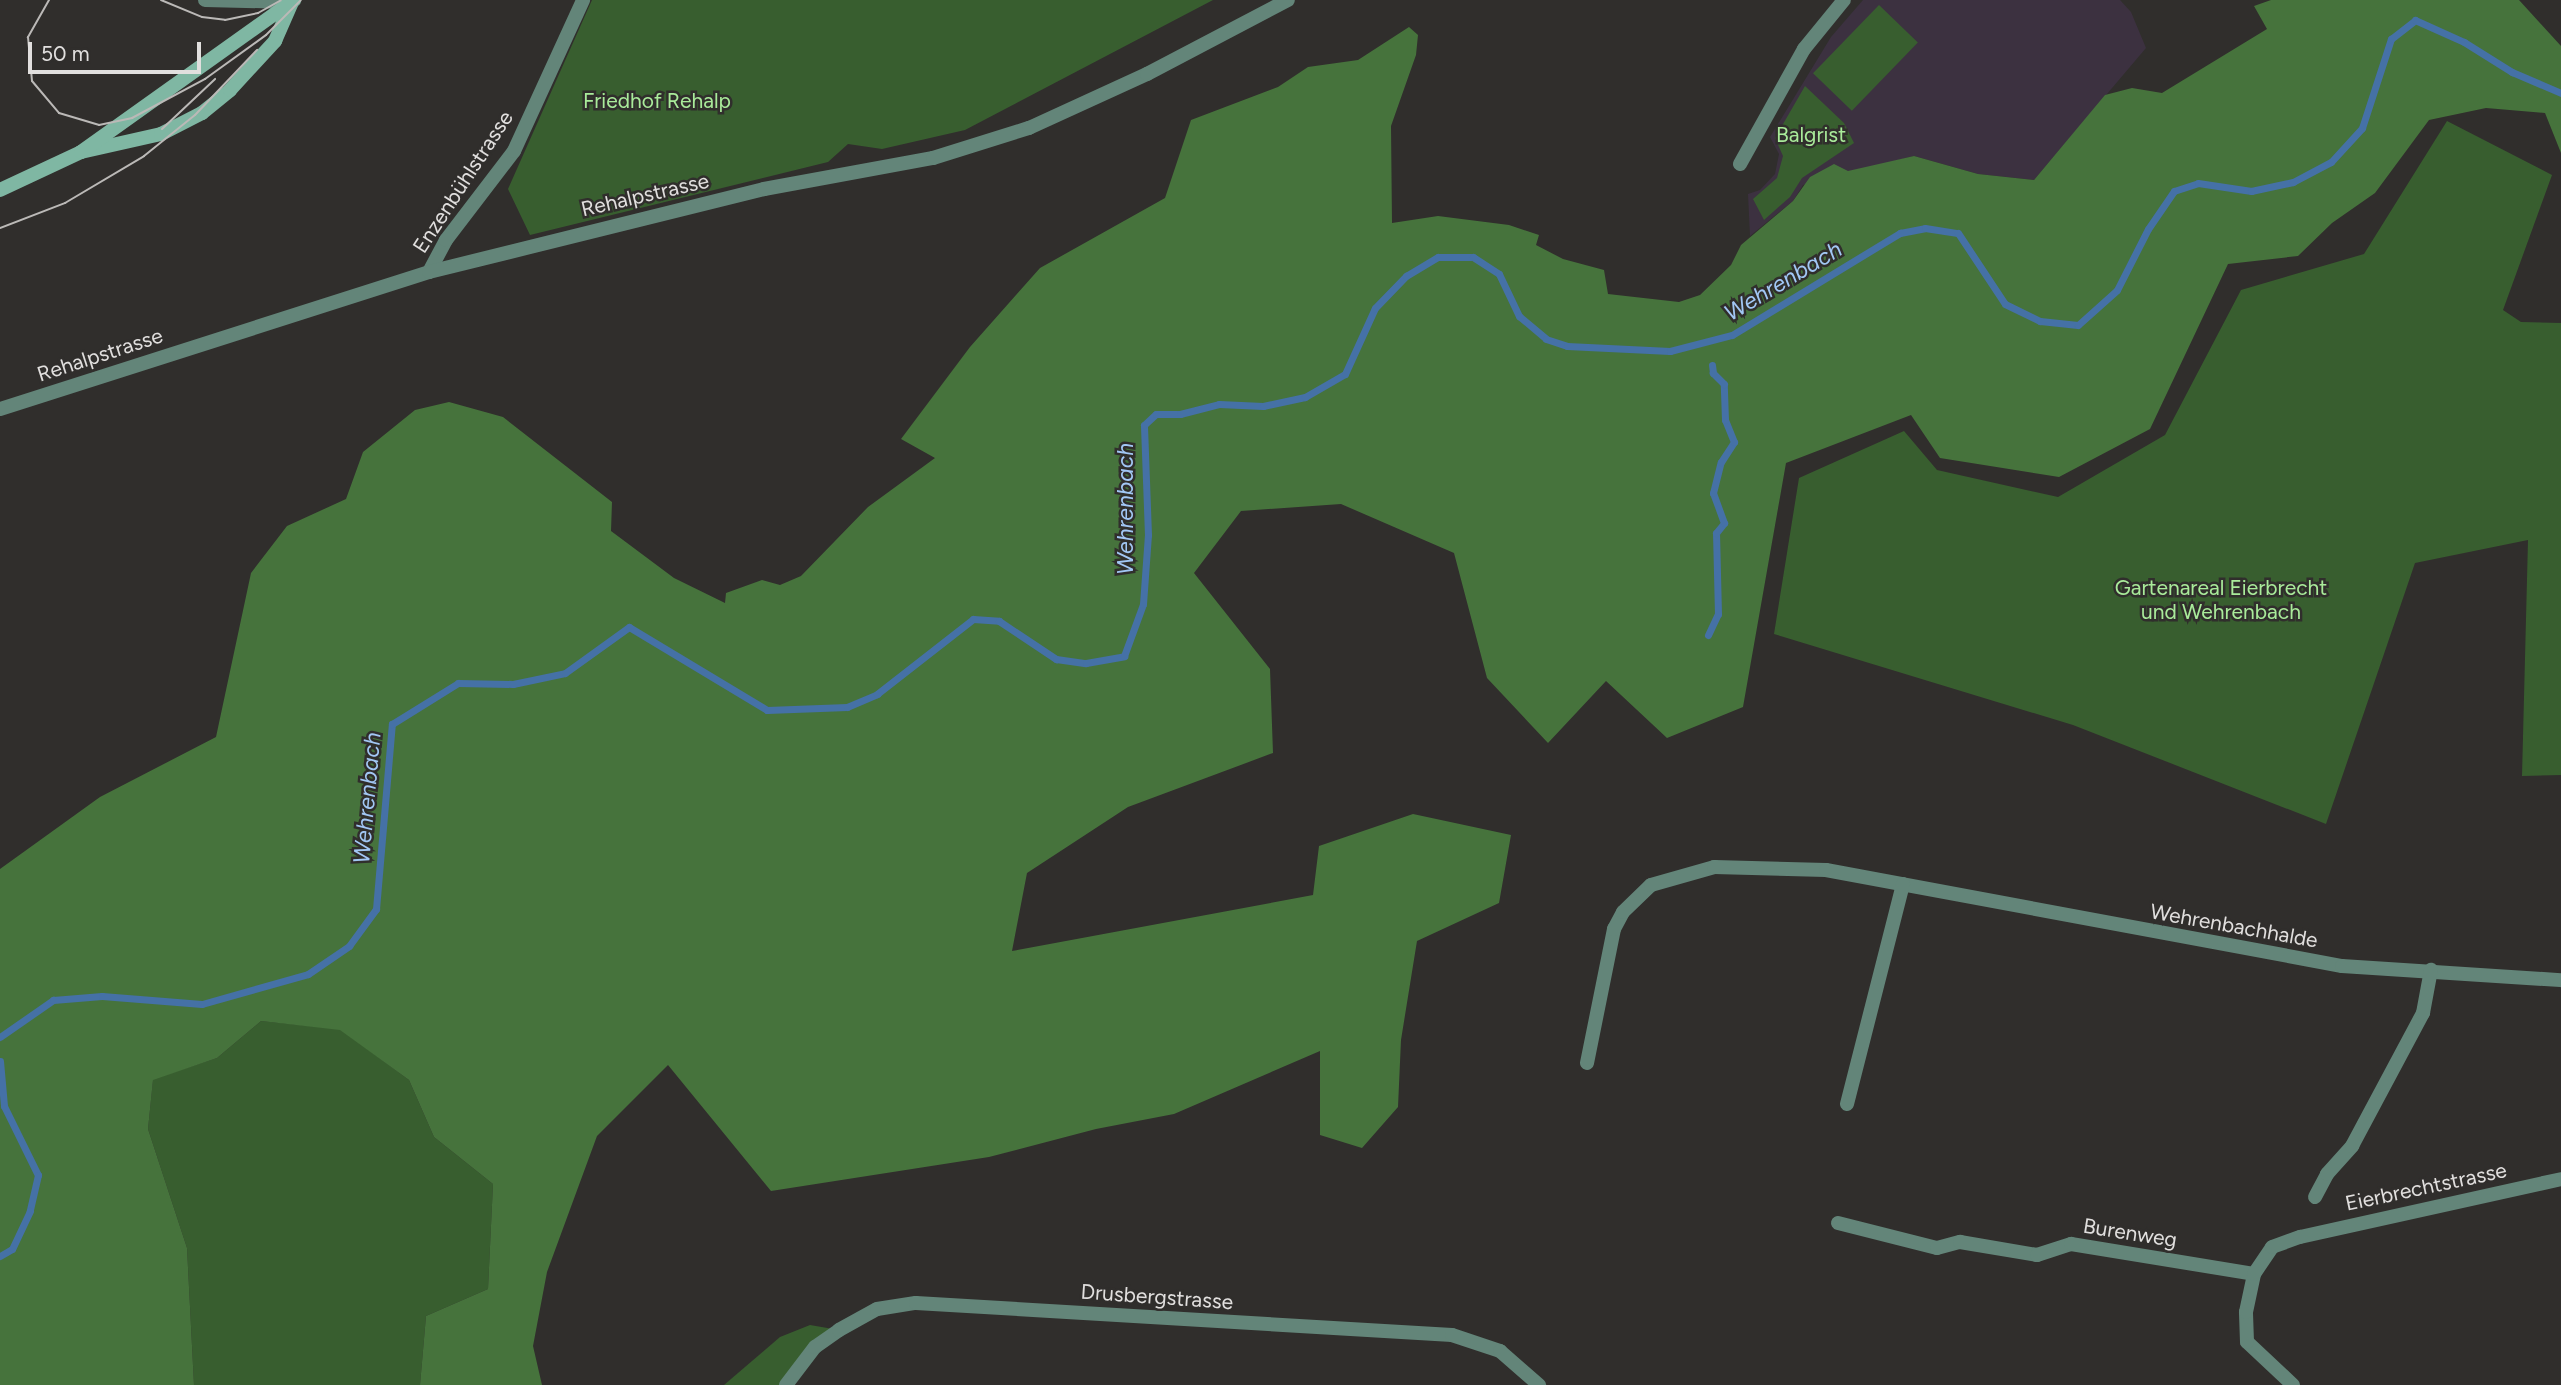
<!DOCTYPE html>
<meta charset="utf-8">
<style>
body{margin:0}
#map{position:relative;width:2561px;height:1385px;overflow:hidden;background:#302e2c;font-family:Figtree,sans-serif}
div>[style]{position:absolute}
.education>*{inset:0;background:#3c3140}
.green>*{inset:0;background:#385e2f;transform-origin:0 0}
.forest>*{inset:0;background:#46733c}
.stream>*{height:7px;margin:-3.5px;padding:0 3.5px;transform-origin:3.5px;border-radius:3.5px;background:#4571a6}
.minor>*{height:14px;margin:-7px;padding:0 7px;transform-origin:7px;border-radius:7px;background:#638579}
.secondary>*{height:14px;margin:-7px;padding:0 7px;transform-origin:7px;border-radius:7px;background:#7fb7a3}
.tram>*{height:2px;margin:-1px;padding:0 1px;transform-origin:1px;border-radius:1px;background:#bbb9b7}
span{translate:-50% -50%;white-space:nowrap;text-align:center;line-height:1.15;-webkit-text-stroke:5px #302e2c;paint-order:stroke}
.park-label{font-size:21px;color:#a9eb9a}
.street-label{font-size:21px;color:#e1dfde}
.water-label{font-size:23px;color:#a2c7f4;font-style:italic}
.scale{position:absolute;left:28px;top:42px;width:173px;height:32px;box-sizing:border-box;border:4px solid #e1dfde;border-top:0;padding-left:9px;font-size:21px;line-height:24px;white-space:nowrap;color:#e1dfde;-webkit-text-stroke:5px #302e2c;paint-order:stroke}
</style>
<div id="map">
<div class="education">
<i style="clip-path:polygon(1863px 0,2120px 0,2131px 12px,2146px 48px,2034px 180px,1978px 174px,1914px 156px,1803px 185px,1793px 201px,1750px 236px,1748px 194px,1760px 190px,1775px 174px,1779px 154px,1770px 137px,1831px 37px)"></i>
</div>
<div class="green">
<i style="clip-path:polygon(592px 0,1213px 0,965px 130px,882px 149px,848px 144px,828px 162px,530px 235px,508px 189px)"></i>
<i style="left:1879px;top:5px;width:54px;height:95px;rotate:44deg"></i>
<i style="clip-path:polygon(1805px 86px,1844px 123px,1854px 143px,1802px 178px,1790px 197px,1764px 220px,1753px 199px,1777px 178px,1783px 156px,1775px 138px)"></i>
<i style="clip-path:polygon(2447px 121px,2552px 175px,2503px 310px,2521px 322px,2561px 323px,2561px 775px,2522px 776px,2528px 540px,2415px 563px,2326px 824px,2073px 725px,1774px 634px,1799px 478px,1904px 431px,1937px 470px,2058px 497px,2165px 435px,2241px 290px,2364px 254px)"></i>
<i style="clip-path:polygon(261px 1021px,340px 1029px,409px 1080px,434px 1137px,493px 1184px,488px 1289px,426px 1316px,420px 1385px,194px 1385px,187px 1248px,148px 1129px,153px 1079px,217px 1058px)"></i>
<i style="clip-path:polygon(810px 1325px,839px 1330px,786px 1385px,724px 1385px,780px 1337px)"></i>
</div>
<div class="forest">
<i style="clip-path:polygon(2271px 0,2519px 0,2561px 46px,2561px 153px,2545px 113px,2486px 108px,2429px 120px,2375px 193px,2332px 223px,2298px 256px,2228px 264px,2150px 429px,2059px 477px,1940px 458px,1911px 415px,1786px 463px,1743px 707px,1667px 738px,1606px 681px,1548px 743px,1487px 678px,1454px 553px,1341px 504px,1241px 511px,1194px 573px,1270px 669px,1273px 753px,1128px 807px,1027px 873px,1012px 951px,1313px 895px,1319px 846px,1413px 814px,1511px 835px,1499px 903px,1417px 941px,1401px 1040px,1398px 1107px,1362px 1148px,1320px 1135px,1320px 1051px,1174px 1114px,1096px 1129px,989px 1157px,771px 1191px,668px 1065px,597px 1136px,547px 1272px,533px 1346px,542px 1385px,420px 1385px,426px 1316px,488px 1289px,493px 1184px,434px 1137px,409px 1080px,340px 1030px,261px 1021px,217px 1058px,153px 1080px,148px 1129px,187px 1248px,194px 1385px,0 1385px,0 869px,100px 797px,216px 737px,251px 573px,287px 526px,346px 499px,363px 452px,415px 410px,449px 402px,503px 417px,612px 502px,611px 531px,674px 578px,725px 603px,726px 593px,762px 580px,780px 585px,801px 576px,868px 507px,935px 458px,901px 439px,970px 347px,1040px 268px,1165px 198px,1191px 120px,1278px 87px,1308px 67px,1358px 60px,1409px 27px,1418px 35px,1416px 55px,1391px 126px,1392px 223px,1438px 216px,1509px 225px,1539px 235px,1536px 245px,1563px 259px,1604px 270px,1608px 294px,1679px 302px,1700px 295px,1731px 265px,1741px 245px,1793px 201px,1810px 177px,1834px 164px,1848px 171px,1914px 156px,1978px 174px,2034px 180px,2105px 95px,2132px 88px,2162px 93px,2267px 29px,2254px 6px)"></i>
</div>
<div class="stream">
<i style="left:1708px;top:635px;width:23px;rotate:-65deg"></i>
<i style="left:1718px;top:614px;width:81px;rotate:-91.4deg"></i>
<i style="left:1716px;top:533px;width:13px;rotate:-51deg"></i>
<i style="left:1724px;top:523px;width:32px;rotate:-110deg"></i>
<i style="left:1713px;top:493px;width:32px;rotate:-76deg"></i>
<i style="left:1721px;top:462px;width:24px;rotate:-57deg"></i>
<i style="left:1734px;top:442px;width:24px;rotate:-112deg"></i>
<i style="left:1725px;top:420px;width:36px;rotate:-92deg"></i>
<i style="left:1724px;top:384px;width:16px;rotate:-135deg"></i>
<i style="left:1713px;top:373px;width:8px;rotate:-97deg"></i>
<i style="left:0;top:1037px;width:65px;rotate:-34.9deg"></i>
<i style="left:53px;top:1000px;width:49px;rotate:-4.7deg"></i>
<i style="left:102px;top:996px;width:100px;rotate:4.6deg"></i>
<i style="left:202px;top:1004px;width:110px;rotate:-15.8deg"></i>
<i style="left:308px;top:974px;width:50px;rotate:-34.3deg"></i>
<i style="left:349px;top:946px;width:46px;rotate:-53.9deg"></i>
<i style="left:376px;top:909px;width:186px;rotate:-85.1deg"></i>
<i style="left:392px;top:724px;width:78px;rotate:-31.8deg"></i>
<i style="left:458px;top:683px;width:55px;rotate:1deg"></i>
<i style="left:513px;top:684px;width:53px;rotate:-11.9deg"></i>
<i style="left:565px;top:673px;width:79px;rotate:-35.7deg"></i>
<i style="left:629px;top:627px;width:161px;rotate:31deg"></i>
<i style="left:767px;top:710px;width:80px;rotate:-2.1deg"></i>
<i style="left:847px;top:707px;width:33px;rotate:-23deg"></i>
<i style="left:877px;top:694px;width:122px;rotate:-38deg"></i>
<i style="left:973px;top:619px;width:26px;rotate:4deg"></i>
<i style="left:999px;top:621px;width:69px;rotate:33.7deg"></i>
<i style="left:1056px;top:659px;width:30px;rotate:8deg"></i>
<i style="left:1086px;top:663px;width:39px;rotate:-10deg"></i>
<i style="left:1124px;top:656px;width:55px;rotate:-69.9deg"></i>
<i style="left:1143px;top:604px;width:69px;rotate:-85.9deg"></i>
<i style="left:1148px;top:535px;width:110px;rotate:-92.1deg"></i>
<i style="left:1144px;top:425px;width:16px;rotate:-43deg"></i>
<i style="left:1156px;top:414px;width:24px"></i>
<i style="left:1180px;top:414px;width:40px;rotate:-14.4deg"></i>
<i style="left:1219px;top:404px;width:44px;rotate:2.6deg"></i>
<i style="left:1263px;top:406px;width:43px;rotate:-12.1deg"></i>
<i style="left:1305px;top:397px;width:46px;rotate:-29.9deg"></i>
<i style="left:1345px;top:374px;width:72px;rotate:-65.6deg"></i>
<i style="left:1375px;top:308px;width:45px;rotate:-45.9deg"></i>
<i style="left:1406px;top:276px;width:37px;rotate:-31deg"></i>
<i style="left:1438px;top:257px;width:35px"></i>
<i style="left:1473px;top:257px;width:31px;rotate:33deg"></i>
<i style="left:1499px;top:274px;width:47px;rotate:64.5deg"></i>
<i style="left:1519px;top:316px;width:35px;rotate:40deg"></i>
<i style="left:1546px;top:339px;width:22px;rotate:18deg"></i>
<i style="left:1567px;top:346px;width:103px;rotate:2.8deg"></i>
<i style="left:1670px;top:351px;width:64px;rotate:-14.5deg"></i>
<i style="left:1732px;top:335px;width:197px;rotate:-31.3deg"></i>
<i style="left:1900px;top:233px;width:25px;rotate:-11deg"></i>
<i style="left:1925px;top:228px;width:33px;rotate:9deg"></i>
<i style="left:1958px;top:233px;width:85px;rotate:56.5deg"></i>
<i style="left:2005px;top:304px;width:39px;rotate:26deg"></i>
<i style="left:2040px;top:321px;width:38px;rotate:6deg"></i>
<i style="left:2078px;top:325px;width:52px;rotate:-41.9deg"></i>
<i style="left:2117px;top:290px;width:68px;rotate:-63.1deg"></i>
<i style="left:2148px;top:229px;width:46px;rotate:-55.6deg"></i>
<i style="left:2174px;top:191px;width:25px;rotate:-18deg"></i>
<i style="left:2198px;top:183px;width:54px;rotate:8.6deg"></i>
<i style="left:2251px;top:191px;width:43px;rotate:-12.1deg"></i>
<i style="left:2293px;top:182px;width:43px;rotate:-27.8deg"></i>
<i style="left:2331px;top:162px;width:46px;rotate:-47.6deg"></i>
<i style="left:2362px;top:128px;width:94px;rotate:-72deg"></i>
<i style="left:2391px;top:39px;width:31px;rotate:-38deg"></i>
<i style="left:2415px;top:20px;width:54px;rotate:24.2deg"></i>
<i style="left:2464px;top:42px;width:57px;rotate:32deg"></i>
<i style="left:2512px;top:72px;width:53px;rotate:23.2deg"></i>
<i style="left:0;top:1061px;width:45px;rotate:84.9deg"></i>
<i style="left:4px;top:1106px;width:77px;rotate:63.8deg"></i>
<i style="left:38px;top:1175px;width:37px;rotate:103deg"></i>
<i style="left:30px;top:1211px;width:42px;rotate:115.3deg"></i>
<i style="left:12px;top:1249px;width:14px;rotate:150deg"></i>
</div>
<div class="minor">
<i style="left:205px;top:0;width:87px;rotate:1.3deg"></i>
<i style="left:1740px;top:164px;width:132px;rotate:-60.9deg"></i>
<i style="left:1804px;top:49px;width:63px;rotate:-50.8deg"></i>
<i style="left:429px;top:272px;width:36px;rotate:-62deg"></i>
<i style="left:446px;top:240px;width:112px;rotate:-52.6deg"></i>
<i style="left:514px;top:151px;width:166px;rotate:-65.4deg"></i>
<i style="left:0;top:409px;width:450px;rotate:-17.7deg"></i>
<i style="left:429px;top:272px;width:345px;rotate:-13.9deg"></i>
<i style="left:764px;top:189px;width:172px;rotate:-10.4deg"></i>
<i style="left:933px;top:158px;width:101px;rotate:-17.4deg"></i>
<i style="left:1029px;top:128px;width:130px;rotate:-24.6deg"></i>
<i style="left:1147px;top:74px;width:159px;rotate:-27.7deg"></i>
<i style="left:1587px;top:1063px;width:137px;rotate:-78.6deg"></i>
<i style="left:1614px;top:929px;width:19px;rotate:-62deg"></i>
<i style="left:1623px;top:912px;width:39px;rotate:-44deg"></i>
<i style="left:1651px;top:885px;width:66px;rotate:-15.9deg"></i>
<i style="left:1714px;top:867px;width:112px;rotate:1.5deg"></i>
<i style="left:1826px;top:870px;width:525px;rotate:10.54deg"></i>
<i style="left:2342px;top:966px;width:219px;rotate:3.7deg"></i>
<i style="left:1847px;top:1104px;width:227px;rotate:-75.7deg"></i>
<i style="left:2315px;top:1197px;width:26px;rotate:-62deg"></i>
<i style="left:2327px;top:1174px;width:38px;rotate:-48deg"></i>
<i style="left:2352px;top:1146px;width:151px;rotate:-61.9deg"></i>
<i style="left:2423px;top:1013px;width:44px;rotate:-79.5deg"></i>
<i style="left:1838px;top:1223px;width:102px;rotate:14.2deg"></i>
<i style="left:1937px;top:1248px;width:24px;rotate:-15deg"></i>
<i style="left:1960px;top:1242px;width:78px;rotate:9.6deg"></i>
<i style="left:2037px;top:1255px;width:36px;rotate:-18deg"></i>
<i style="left:2071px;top:1244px;width:185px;rotate:9.3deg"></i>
<i style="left:786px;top:1385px;width:48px;rotate:-52.7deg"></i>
<i style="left:815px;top:1347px;width:29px;rotate:-35deg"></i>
<i style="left:839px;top:1330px;width:43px;rotate:-28.9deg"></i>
<i style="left:877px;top:1309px;width:39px;rotate:-9deg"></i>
<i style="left:916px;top:1303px;width:537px;rotate:3.42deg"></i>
<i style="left:1452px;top:1335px;width:51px;rotate:18.4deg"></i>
<i style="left:1500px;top:1351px;width:52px;rotate:41.1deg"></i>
<i style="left:2293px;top:1385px;width:63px;rotate:-136.9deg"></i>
<i style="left:2247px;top:1342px;width:30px;rotate:-92deg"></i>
<i style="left:2246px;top:1312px;width:39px;rotate:-78deg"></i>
<i style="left:2254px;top:1274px;width:32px;rotate:-56deg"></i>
<i style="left:2272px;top:1247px;width:30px;rotate:-20deg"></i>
<i style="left:2300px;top:1237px;width:267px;rotate:-12.5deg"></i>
</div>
<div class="secondary">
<i style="left:81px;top:152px;width:82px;rotate:-12.7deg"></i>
<i style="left:161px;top:134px;width:46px;rotate:-27.1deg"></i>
<i style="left:202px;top:113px;width:36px;rotate:-39deg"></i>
<i style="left:230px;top:90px;width:67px;rotate:-47.4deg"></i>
<i style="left:275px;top:41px;width:43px;rotate:-66.4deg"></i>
<i style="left:0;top:190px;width:89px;rotate:-25.1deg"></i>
<i style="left:81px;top:152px;width:262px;rotate:-35.5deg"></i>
</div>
<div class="tram">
<i style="left:49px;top:0;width:43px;rotate:119.6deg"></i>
<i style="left:28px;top:37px;width:44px;rotate:84.8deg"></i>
<i style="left:32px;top:81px;width:42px;rotate:49.8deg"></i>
<i style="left:59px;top:113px;width:42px;rotate:16.7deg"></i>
<i style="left:99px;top:125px;width:34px;rotate:-12deg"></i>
<i style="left:132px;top:118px;width:83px;rotate:-28.1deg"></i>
<i style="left:205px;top:79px;width:75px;rotate:-35.8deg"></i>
<i style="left:266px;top:35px;width:49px;rotate:-45deg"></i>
<i style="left:161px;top:0;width:44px;rotate:22.5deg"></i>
<i style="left:202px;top:17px;width:23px;rotate:7deg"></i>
<i style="left:225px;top:20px;width:34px;rotate:-12deg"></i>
<i style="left:258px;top:13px;width:26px;rotate:-29deg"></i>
<i style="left:162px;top:129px;width:73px;rotate:-43.3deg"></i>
<i style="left:0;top:228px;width:70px;rotate:-21deg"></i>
<i style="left:65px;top:203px;width:92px;rotate:-30.7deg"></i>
<i style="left:144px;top:156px;width:65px;rotate:-38.8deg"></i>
<i style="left:195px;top:115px;width:90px;rotate:-46.4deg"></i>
</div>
<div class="park-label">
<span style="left:657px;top:101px">Friedhof Rehalp</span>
<span style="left:1811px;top:135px">Balgrist</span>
<span style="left:2221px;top:600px">Gartenareal Eierbrecht<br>und Wehrenbach</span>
</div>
<div class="street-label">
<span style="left:463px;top:182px;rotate:-57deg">Enzenbühlstrasse</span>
<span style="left:645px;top:195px;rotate:-13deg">Rehalpstrasse</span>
<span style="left:100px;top:355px;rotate:-18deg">Rehalpstrasse</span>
<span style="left:2234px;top:926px;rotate:10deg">Wehrenbachhalde</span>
<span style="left:2426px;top:1187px;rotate:-12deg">Eierbrechtstrasse</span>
<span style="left:2130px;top:1233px;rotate:9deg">Burenweg</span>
<span style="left:1157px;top:1297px;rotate:4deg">Drusbergstrasse</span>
</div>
<div class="water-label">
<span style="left:1783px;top:281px;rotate:-31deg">Wehrenbach</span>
<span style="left:1125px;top:509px;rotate:-90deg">Wehrenbach</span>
<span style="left:367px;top:798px;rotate:-85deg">Wehrenbach</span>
</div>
<div class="scale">50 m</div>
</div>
